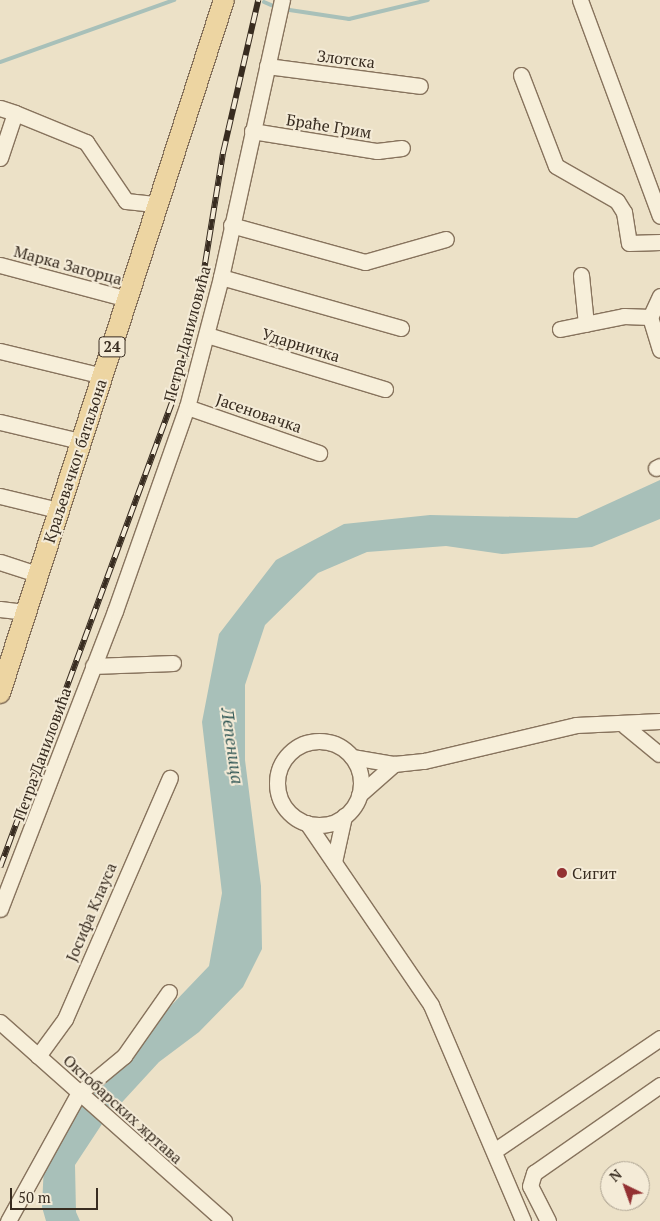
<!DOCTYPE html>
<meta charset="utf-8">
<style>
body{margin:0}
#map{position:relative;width:660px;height:1221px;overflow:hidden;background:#ece1c7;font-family:"PT Serif",serif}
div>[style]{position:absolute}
.water>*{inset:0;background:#a8c0b9}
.stream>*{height:4px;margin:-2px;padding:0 2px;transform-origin:2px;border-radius:2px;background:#a8c0b9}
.roads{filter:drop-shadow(1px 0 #87735d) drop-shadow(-1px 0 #87735d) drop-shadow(0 1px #87735d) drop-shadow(0 -1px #87735d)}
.minor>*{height:15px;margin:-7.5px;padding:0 7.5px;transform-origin:7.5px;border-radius:7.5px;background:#f7efda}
.minor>.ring{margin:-7.5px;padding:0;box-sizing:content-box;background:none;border:15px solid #f7efda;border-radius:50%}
.major>*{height:20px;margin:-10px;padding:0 10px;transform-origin:10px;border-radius:10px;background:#edd5a2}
.rail>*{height:5.5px;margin-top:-2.75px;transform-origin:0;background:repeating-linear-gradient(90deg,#f4ebd7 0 11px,#382c20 0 22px);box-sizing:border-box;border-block:1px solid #382c20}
.dots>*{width:14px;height:14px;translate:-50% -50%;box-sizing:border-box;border:2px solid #f4ebd7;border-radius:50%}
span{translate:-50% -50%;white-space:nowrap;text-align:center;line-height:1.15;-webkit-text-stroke:4px #f4ebd7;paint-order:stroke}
.shield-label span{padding:1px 4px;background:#f4ebd7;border:1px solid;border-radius:4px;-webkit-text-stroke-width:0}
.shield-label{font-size:15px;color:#382c20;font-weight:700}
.street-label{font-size:16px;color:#382c20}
.poi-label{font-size:16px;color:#382c20}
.left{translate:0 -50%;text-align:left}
.water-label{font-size:18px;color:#315755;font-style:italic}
.north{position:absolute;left:600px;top:1161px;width:50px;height:50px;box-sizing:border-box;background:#f4ebd7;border:1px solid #a99f8e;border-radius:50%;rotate:318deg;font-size:14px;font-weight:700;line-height:20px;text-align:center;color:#382c20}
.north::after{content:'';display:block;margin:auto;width:18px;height:22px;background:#933132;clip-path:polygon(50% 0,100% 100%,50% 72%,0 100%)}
.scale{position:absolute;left:10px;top:1188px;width:88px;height:22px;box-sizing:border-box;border:2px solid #382c20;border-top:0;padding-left:6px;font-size:15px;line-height:18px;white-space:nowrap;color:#382c20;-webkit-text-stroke:4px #f4ebd7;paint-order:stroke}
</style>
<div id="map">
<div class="water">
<i style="clip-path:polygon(660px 480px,660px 519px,592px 547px,502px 554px,446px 546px,367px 552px,318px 573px,265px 625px,245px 685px,245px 760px,261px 886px,262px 949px,243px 987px,199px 1032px,159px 1062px,102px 1124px,75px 1165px,76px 1212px,80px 1221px,46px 1221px,42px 1207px,44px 1163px,76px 1105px,209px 966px,222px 893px,202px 722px,219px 634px,276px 560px,344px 524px,430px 515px,577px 518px)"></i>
</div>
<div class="stream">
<i style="left:264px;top:2px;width:13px;rotate:23deg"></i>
<i style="left:283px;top:9px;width:67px;rotate:8.6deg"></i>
<i style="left:349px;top:19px;width:81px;rotate:-13.5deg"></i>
<i style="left:0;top:62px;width:185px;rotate:-19.6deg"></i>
</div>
<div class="roads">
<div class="minor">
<i style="left:580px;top:0;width:230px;rotate:69.7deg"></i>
<i style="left:267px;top:66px;width:154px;rotate:7.4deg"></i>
<i style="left:521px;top:75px;width:97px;rotate:69deg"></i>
<i style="left:556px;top:166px;width:70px;rotate:29.8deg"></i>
<i style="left:617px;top:201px;width:13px;rotate:58deg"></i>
<i style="left:624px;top:212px;width:31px;rotate:81deg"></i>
<i style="left:629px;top:243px;width:31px;rotate:-2deg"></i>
<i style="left:0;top:108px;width:16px;rotate:18deg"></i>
<i style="left:252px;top:131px;width:127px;rotate:9.1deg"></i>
<i style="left:377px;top:151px;width:25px;rotate:-7deg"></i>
<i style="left:0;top:158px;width:47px;rotate:-71.6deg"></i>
<i style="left:15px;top:113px;width:77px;rotate:22.2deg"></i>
<i style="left:86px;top:142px;width:71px;rotate:55.9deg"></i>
<i style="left:126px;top:201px;width:31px;rotate:6deg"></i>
<i style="left:231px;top:225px;width:139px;rotate:15.4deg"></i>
<i style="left:365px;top:262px;width:84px;rotate:-15.9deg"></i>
<i style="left:0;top:265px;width:132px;rotate:14.9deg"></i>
<i style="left:581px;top:275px;width:49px;rotate:84.2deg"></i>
<i style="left:221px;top:277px;width:187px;rotate:15.8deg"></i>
<i style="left:660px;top:296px;width:23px;rotate:115deg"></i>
<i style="left:650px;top:317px;width:34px;rotate:73deg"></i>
<i style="left:560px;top:329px;width:65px;rotate:-11.5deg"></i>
<i style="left:624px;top:316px;width:26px;rotate:2deg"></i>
<i style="left:207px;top:335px;width:186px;rotate:16.9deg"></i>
<i style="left:0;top:351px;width:106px;rotate:13.6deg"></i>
<i style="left:187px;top:407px;width:140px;rotate:19.2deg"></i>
<i style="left:0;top:422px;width:82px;rotate:13.4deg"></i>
<i style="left:656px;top:468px;width:4px;rotate:-27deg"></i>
<i style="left:0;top:496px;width:60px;rotate:13.6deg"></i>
<i style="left:0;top:562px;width:40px;rotate:18deg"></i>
<i style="left:0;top:609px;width:24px;rotate:7deg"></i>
<i style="left:93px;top:666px;width:80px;rotate:-2.1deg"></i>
<i style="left:625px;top:726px;width:44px;rotate:39.5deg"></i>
<i class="ring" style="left:277px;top:741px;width:69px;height:69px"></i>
<i style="left:352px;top:757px;width:43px;rotate:9.5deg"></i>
<i style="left:394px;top:764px;width:30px;rotate:-6deg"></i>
<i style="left:424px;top:761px;width:156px;rotate:-13.3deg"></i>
<i style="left:576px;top:725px;width:84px;rotate:-2.7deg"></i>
<i style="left:359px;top:795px;width:47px;rotate:-41.5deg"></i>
<i style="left:307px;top:823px;width:220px;rotate:55.7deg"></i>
<i style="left:431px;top:1005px;width:235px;rotate:66.9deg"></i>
<i style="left:334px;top:862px;width:47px;rotate:-77.7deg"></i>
<i style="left:0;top:909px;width:319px;rotate:-68.9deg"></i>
<i style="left:115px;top:611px;width:216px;rotate:-70.6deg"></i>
<i style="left:187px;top:407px;width:134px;rotate:-75.3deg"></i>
<i style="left:221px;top:277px;width:284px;rotate:-77.6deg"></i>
<i style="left:0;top:1022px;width:300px;rotate:41.6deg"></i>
<i style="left:38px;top:1056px;width:46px;rotate:-53.9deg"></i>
<i style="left:65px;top:1019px;width:263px;rotate:-66.5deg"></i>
<i style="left:494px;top:1151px;width:201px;rotate:-34.2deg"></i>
<i style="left:8px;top:1221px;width:145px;rotate:-61.1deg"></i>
<i style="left:78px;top:1094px;width:60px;rotate:-39.6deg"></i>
<i style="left:124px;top:1056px;width:78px;rotate:-54.9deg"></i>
<i style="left:548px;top:1221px;width:39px;rotate:-117deg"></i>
<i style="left:530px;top:1186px;width:14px;rotate:-73deg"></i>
<i style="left:534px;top:1173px;width:154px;rotate:-34.9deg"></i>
</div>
<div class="major">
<i style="left:0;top:693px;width:728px;rotate:-72.09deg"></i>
</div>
</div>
<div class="rail">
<i style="left:0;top:867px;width:504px;rotate:-69.7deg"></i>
<i style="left:175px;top:394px;width:91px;rotate:-75.4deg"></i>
<i style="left:198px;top:306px;width:156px;rotate:-80.8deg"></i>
<i style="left:223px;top:152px;width:156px;rotate:-77deg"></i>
</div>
<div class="dots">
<i style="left:562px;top:873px;background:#933132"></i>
</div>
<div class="shield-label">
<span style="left:112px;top:347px">24</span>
</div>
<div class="street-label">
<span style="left:346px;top:59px;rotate:7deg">Злотска</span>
<span style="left:329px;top:126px;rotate:9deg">Браће Грим</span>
<span style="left:68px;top:265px;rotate:15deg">Марка Загорца</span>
<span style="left:187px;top:334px;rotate:-75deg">Петра Даниловића</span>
<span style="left:301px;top:345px;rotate:17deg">Ударничка</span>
<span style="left:259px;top:413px;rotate:19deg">Јасеновачка</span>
<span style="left:75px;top:461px;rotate:-72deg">Краљевачког батаљона</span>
<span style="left:42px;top:754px;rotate:-70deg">Петра Даниловића</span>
<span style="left:91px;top:912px;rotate:-67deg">Јосифа Клауса</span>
<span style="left:123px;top:1109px;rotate:42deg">Октобарских жртава</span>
</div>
<div class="poi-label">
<span class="left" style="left:572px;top:873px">Сигит</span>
</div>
<div class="water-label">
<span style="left:233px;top:746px;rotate:82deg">Лепеница</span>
</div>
<div class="north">N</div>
<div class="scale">50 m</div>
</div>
